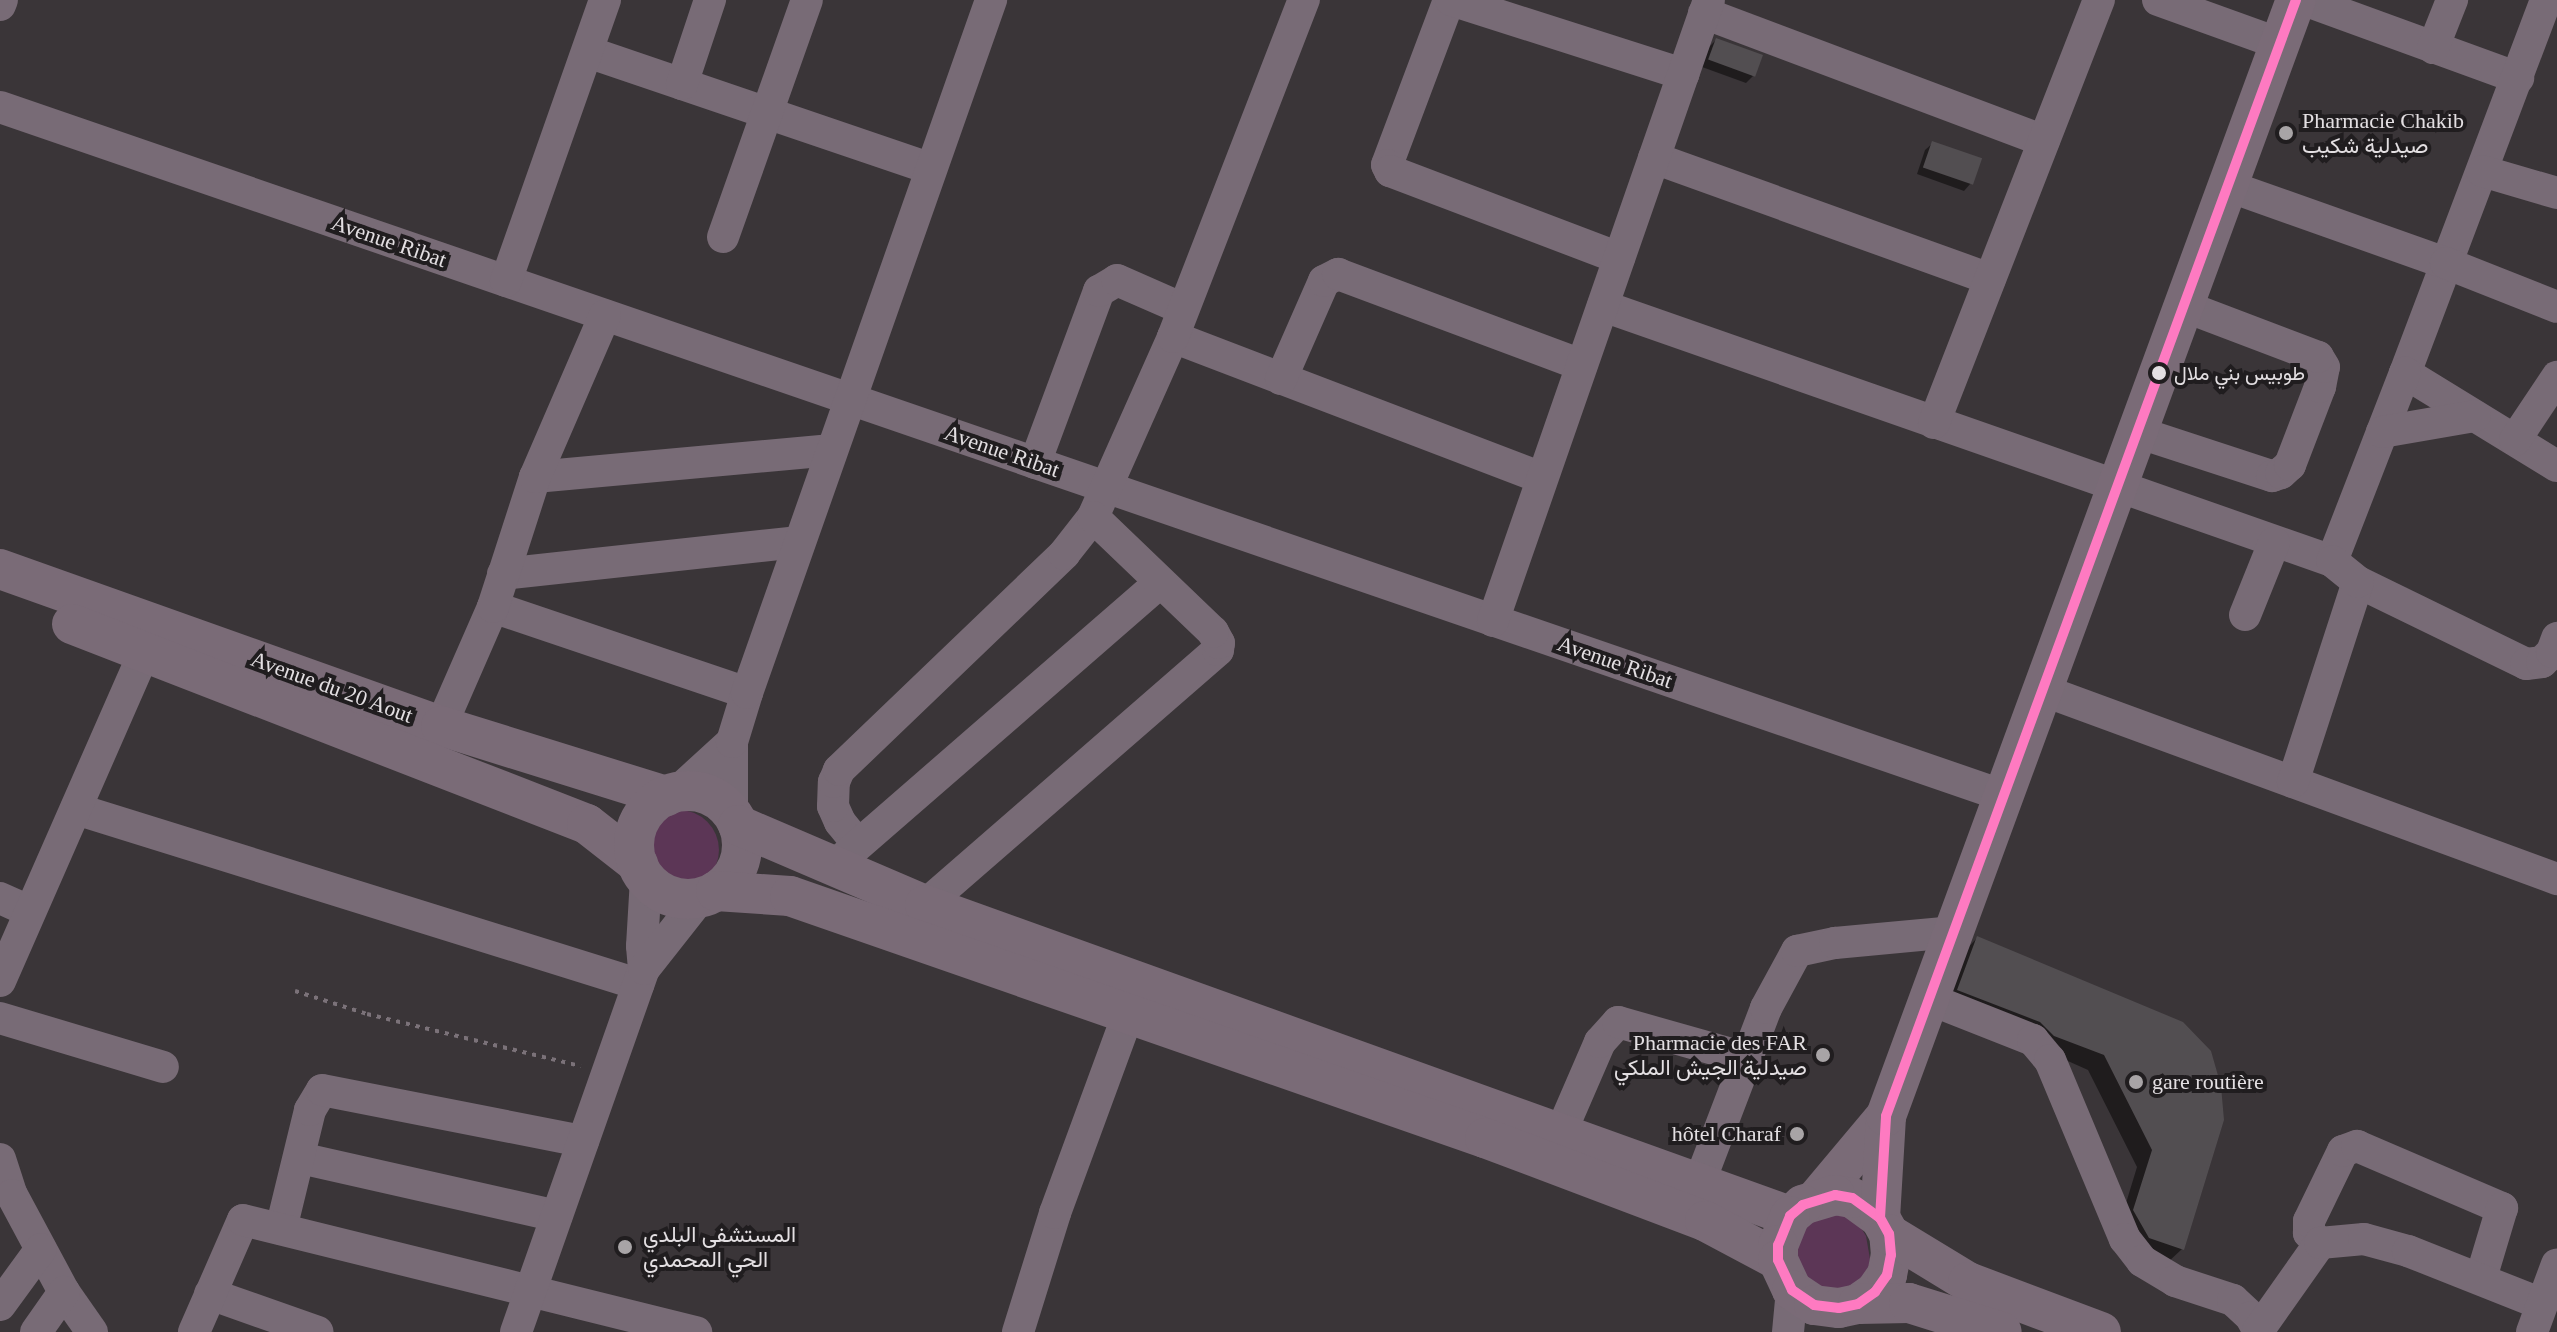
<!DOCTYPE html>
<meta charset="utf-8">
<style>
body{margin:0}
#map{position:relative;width:2557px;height:1332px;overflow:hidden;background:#3a3538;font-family:"Times New Roman",Vazirmatn,serif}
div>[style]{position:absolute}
.green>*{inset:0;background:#5c3656}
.round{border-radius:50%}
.shadow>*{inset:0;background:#0007}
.building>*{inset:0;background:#524e51;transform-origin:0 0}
.path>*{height:4px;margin-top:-2px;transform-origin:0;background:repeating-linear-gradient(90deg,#7b7279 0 4px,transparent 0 10px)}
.minor>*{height:32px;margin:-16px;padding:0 16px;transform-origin:16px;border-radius:16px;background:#786b76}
.major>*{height:40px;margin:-20px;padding:0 20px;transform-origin:20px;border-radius:20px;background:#7a6b77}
.major>.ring{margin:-20px;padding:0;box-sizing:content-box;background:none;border:40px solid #7a6b77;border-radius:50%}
.bus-1>*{height:10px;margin:-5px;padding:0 5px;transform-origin:5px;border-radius:5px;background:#fe7ac1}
.dots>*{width:22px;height:22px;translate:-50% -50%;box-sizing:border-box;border:4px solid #201d1f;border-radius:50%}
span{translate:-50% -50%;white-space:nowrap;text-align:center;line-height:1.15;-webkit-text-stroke:8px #201d1f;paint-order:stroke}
.bus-label{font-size:20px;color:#e3dfe2}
.left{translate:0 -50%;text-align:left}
.poi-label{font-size:22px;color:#e3dfe2}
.right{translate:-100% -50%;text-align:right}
.street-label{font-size:22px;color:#e3dfe2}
</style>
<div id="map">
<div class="green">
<i class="round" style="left:639px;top:810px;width:80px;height:80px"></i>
<i style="clip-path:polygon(1841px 1213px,1860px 1226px,1866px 1236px,1870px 1259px,1868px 1271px,1854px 1290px,1799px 1292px,1796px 1220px)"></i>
</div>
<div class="shadow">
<i style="clip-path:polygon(1716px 40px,1753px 76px,1746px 83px,1702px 67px,1709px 47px)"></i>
<i style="clip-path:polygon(1933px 143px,1971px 183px,1964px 191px,1917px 174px,1925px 150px)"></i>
<i style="clip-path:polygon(1977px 938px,2182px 1023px,2182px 1249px,2166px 1264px,2119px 1226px,2137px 1167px,2088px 1070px,1943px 1005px,1962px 954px)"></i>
</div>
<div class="building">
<i style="left:1716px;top:38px;width:50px;height:23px;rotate:20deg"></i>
<i style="left:1932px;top:141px;width:53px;height:28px;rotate:19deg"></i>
<i style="clip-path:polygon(1977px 936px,2183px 1022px,2211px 1051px,2221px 1086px,2224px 1120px,2184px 1250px,2149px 1238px,2133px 1210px,2152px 1150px,2104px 1055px,2054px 1036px,2040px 1022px,1957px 990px)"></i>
</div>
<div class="path">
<i style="left:295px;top:991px;width:76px;rotate:17.7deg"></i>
<i style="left:367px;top:1014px;width:220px;rotate:13.7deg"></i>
</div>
<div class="minor">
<i style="left:1449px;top:0;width:176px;rotate:110.6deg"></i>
<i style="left:1387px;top:165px;width:7px;rotate:63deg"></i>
<i style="left:1390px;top:171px;width:245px;rotate:20.8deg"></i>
<i style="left:1451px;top:0;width:244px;rotate:17.7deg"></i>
<i style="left:2158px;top:0;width:130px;rotate:19.8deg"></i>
<i style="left:2304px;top:0;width:228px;rotate:20deg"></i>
<i style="left:2546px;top:0;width:399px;rotate:110.7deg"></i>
<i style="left:2405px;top:373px;width:178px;rotate:31.5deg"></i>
<i style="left:0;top:5px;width:5px;rotate:-68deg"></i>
<i style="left:1704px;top:13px;width:363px;rotate:20.6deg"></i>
<i style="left:2433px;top:48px;width:52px;rotate:-68.4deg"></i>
<i style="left:588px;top:52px;width:362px;rotate:18.8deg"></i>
<i style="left:682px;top:84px;width:89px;rotate:-71.6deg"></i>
<i style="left:0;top:107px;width:2119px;rotate:18.97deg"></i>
<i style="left:1654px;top:158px;width:357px;rotate:19.8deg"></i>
<i style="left:2482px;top:171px;width:78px;rotate:16.3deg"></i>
<i style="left:2228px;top:186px;width:231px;rotate:19.5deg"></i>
<i style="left:2446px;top:263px;width:119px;rotate:21.6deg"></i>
<i style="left:723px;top:237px;width:251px;rotate:-70.5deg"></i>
<i style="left:506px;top:281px;width:298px;rotate:-70.6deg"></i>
<i style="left:1603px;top:306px;width:772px;rotate:19.28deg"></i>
<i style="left:2332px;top:561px;width:202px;rotate:-68.8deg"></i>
<i style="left:1173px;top:337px;width:395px;rotate:20.9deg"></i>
<i style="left:1281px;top:379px;width:107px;rotate:-66.3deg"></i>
<i style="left:1324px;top:281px;width:16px;rotate:-27deg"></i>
<i style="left:1338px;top:274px;width:260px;rotate:20.5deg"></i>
<i style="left:1934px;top:423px;width:454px;rotate:-68.7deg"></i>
<i style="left:2137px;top:432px;width:142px;rotate:18.1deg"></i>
<i style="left:2272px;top:476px;width:9px;rotate:-18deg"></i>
<i style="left:2281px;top:473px;width:12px;rotate:-42deg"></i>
<i style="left:2290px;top:465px;width:84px;rotate:-69deg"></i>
<i style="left:2320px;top:387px;width:20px;rotate:-79deg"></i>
<i style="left:2324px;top:367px;width:12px;rotate:-121deg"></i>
<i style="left:2318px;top:357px;width:143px;rotate:-159.2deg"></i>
<i style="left:2382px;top:432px;width:94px;rotate:-9.8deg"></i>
<i style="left:2515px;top:440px;width:76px;rotate:-56.3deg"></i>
<i style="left:1035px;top:463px;width:184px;rotate:-69.6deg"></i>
<i style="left:1099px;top:291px;width:21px;rotate:-31deg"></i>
<i style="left:1117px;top:280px;width:72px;rotate:23.7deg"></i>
<i style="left:535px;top:477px;width:298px;rotate:-5.2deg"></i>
<i style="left:503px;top:574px;width:298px;rotate:-6.2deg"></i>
<i style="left:2358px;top:582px;width:187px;rotate:26deg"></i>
<i style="left:2526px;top:664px;width:16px;rotate:-7deg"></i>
<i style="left:2542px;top:662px;width:14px;rotate:-45deg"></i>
<i style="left:2552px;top:652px;width:15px;rotate:-70deg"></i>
<i style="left:493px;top:607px;width:268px;rotate:18.7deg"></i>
<i style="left:2245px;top:615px;width:78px;rotate:-68.1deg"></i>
<i style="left:1493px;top:621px;width:657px;rotate:-70.82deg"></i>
<i style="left:2042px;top:690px;width:549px;rotate:20.15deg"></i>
<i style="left:441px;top:726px;width:130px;rotate:-66.4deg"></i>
<i style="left:493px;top:607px;width:137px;rotate:-72.1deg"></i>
<i style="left:535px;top:477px;width:176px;rotate:-66.6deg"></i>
<i style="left:2293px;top:782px;width:210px;rotate:-72deg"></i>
<i style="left:2358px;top:582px;width:33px;rotate:-141deg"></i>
<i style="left:677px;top:792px;width:74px;rotate:-42.3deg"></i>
<i style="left:76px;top:809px;width:589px;rotate:17.3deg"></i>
<i style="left:732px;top:814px;width:72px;rotate:-90deg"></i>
<i style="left:732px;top:742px;width:51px;rotate:-73deg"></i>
<i style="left:747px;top:693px;width:735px;rotate:-70.6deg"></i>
<i style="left:857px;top:843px;width:27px;rotate:-129deg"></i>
<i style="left:840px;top:822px;width:17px;rotate:-114deg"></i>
<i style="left:833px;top:806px;width:24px;rotate:-88deg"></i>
<i style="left:834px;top:782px;width:13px;rotate:-67deg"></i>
<i style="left:839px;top:770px;width:312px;rotate:-43.8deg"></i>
<i style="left:1064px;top:554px;width:47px;rotate:-51.9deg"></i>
<i style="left:1093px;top:517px;width:197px;rotate:-66deg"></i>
<i style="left:1173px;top:337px;width:362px;rotate:-68.8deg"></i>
<i style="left:842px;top:859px;width:421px;rotate:-41deg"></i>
<i style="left:0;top:898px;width:32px;rotate:24deg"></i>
<i style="left:925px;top:905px;width:388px;rotate:-41deg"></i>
<i style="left:1218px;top:650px;width:7px;rotate:-82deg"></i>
<i style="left:1219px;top:643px;width:13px;rotate:-119deg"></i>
<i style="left:1213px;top:632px;width:166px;rotate:-136.2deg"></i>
<i style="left:644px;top:969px;width:23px;rotate:-95deg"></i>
<i style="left:642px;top:946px;width:68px;rotate:-86.6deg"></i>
<i style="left:0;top:981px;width:360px;rotate:-66.3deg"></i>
<i style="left:1929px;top:999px;width:112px;rotate:21.5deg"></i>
<i style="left:2033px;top:1040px;width:26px;rotate:50deg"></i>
<i style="left:2050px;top:1060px;width:194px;rotate:67.3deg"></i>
<i style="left:2125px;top:1239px;width:28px;rotate:52deg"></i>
<i style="left:2142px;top:1261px;width:39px;rotate:31deg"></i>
<i style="left:2175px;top:1281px;width:61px;rotate:18.1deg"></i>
<i style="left:2233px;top:1300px;width:25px;rotate:43deg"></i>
<i style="left:2251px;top:1317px;width:17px;rotate:62deg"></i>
<i style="left:0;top:1018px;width:170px;rotate:16.7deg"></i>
<i style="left:1561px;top:1132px;width:98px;rotate:-66.6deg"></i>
<i style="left:1600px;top:1042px;width:27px;rotate:-48deg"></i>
<i style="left:1618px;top:1022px;width:132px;rotate:15.8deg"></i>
<i style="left:300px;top:1158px;width:263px;rotate:12.7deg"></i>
<i style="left:0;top:1159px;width:38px;rotate:72deg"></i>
<i style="left:12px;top:1195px;width:110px;rotate:61.8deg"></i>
<i style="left:64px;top:1292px;width:49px;rotate:55deg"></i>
<i style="left:1700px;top:1181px;width:185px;rotate:-69.1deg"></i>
<i style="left:1766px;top:1008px;width:65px;rotate:-61.5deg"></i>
<i style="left:1797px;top:951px;width:39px;rotate:-12deg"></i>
<i style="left:1835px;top:943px;width:120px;rotate:-5.3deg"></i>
<i style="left:281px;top:1229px;width:122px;rotate:-76.3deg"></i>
<i style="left:310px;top:1110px;width:23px;rotate:-59deg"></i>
<i style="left:322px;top:1090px;width:266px;rotate:11.1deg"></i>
<i style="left:2320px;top:1243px;width:15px;rotate:-138deg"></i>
<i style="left:2309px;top:1233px;width:12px;rotate:-90deg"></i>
<i style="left:2309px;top:1221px;width:78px;rotate:-64.1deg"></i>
<i style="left:2343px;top:1151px;width:15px;rotate:-20deg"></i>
<i style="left:2357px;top:1146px;width:158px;rotate:23.2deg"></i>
<i style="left:2502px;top:1208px;width:73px;rotate:106.7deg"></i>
<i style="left:210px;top:1294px;width:114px;rotate:19.4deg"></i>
<i style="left:0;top:1305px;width:69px;rotate:-53.8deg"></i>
<i style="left:2258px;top:1331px;width:108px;rotate:-54.8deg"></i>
<i style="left:2320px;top:1243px;width:44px;rotate:-5.2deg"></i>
<i style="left:2364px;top:1239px;width:46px;rotate:15.3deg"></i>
<i style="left:2408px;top:1251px;width:144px;rotate:21.6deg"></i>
<i style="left:36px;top:1332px;width:49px;rotate:-55deg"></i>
<i style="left:194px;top:1332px;width:122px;rotate:-66.4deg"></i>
<i style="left:243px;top:1220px;width:467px;rotate:13.9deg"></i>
<i style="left:516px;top:1332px;width:385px;rotate:-70.6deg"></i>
<i style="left:644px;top:969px;width:90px;rotate:-51.7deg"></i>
<i style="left:1018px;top:1332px;width:125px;rotate:-72.7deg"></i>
<i style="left:1055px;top:1213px;width:211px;rotate:-69.8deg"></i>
<i style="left:1788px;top:1332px;width:42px;rotate:-84.6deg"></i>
<i style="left:2532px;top:1332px;width:72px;rotate:-69.8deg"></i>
</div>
<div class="major">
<i style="left:0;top:569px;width:468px;rotate:19.6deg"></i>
<i style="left:441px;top:726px;width:236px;rotate:17.3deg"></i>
<i style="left:72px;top:624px;width:552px;rotate:21.22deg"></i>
<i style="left:587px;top:824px;width:65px;rotate:38.1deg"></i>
<i class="ring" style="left:634px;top:791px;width:68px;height:68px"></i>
<i style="left:738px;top:825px;width:203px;rotate:23.2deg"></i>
<i style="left:925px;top:905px;width:919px;rotate:19.78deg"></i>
<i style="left:716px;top:891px;width:74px;rotate:3.9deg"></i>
<i style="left:790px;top:896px;width:736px;rotate:19.2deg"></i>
<i style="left:1485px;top:1138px;width:235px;rotate:20.7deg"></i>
<i style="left:1705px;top:1221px;width:83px;rotate:28.1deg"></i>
<i style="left:1818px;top:1197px;width:106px;rotate:-50deg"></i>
<i style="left:1880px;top:1218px;width:34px;rotate:-144deg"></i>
<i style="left:1852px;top:1198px;width:17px;rotate:-170deg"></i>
<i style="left:1835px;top:1195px;width:34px;rotate:163deg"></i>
<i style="left:1803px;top:1205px;width:17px;rotate:140deg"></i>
<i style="left:1790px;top:1216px;width:31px;rotate:112deg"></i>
<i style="left:1778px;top:1245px;width:15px;rotate:90deg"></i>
<i style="left:1778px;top:1260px;width:33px;rotate:65deg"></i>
<i style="left:1792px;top:1290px;width:27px;rotate:34deg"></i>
<i style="left:1814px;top:1305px;width:25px;rotate:7deg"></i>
<i style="left:1839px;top:1308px;width:19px;rotate:-12deg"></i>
<i style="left:1858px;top:1304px;width:21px;rotate:-35deg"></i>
<i style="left:1875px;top:1292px;width:21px;rotate:-55deg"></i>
<i style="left:1887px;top:1275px;width:20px;rotate:-79deg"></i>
<i style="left:1891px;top:1255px;width:21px;rotate:-95deg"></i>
<i style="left:1889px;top:1234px;width:18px;rotate:-119deg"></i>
<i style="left:1880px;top:1218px;width:102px;rotate:-86.6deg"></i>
<i style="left:1886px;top:1116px;width:1189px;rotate:-69.83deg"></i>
<i style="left:1889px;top:1234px;width:92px;rotate:31.3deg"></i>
<i style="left:1968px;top:1282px;width:142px;rotate:20.6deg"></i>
<i style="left:1858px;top:1304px;width:51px;rotate:-1.1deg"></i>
<i style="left:1909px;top:1303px;width:97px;rotate:17.3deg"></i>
</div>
<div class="bus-1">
<i style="left:1880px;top:1218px;width:34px;rotate:-144deg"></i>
<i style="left:1852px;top:1198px;width:17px;rotate:-170deg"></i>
<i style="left:1835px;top:1195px;width:34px;rotate:163deg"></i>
<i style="left:1803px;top:1205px;width:17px;rotate:140deg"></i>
<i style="left:1790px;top:1216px;width:31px;rotate:112deg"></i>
<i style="left:1778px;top:1245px;width:15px;rotate:90deg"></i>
<i style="left:1778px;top:1260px;width:33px;rotate:65deg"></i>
<i style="left:1792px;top:1290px;width:27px;rotate:34deg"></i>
<i style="left:1814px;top:1305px;width:25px;rotate:7deg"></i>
<i style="left:1839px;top:1308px;width:19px;rotate:-12deg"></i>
<i style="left:1858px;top:1304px;width:21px;rotate:-35deg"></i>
<i style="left:1875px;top:1292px;width:21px;rotate:-55deg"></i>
<i style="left:1887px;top:1275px;width:20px;rotate:-79deg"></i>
<i style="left:1891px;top:1255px;width:21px;rotate:-95deg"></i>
<i style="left:1889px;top:1234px;width:18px;rotate:-119deg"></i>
<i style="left:1880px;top:1218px;width:102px;rotate:-86.6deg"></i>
<i style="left:1886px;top:1116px;width:1189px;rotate:-69.83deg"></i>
</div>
<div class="dots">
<i style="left:2286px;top:133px;background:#a8a4a6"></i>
<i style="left:2159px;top:373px;background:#e3dfe2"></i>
<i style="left:1823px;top:1055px;background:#a8a4a6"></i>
<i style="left:2136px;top:1082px;background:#a8a4a6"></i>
<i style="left:1797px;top:1134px;background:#a8a4a6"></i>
<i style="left:625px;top:1247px;background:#a8a4a6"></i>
</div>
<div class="bus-label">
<span class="left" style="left:2174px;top:373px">طوبيس بني ملال</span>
</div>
<div class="poi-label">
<span class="left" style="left:2302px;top:133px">Pharmacie Chakib<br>صيدلية شكيب</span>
<span class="right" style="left:1807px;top:1055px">Pharmacie des FAR<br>صيدلية الجيش الملكي</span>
<span class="left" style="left:2152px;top:1082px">gare routière</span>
<span class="right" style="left:1781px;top:1134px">hôtel Charaf</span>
<span class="left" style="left:643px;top:1247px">المستشفى البلدي<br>الحي المحمدي</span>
</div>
<div class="street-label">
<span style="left:389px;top:241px;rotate:19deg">Avenue Ribat</span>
<span style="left:1002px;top:451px;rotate:19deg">Avenue Ribat</span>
<span style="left:1615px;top:662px;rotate:19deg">Avenue Ribat</span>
<span style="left:332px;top:687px;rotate:20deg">Avenue du 20 Aout</span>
</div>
</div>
